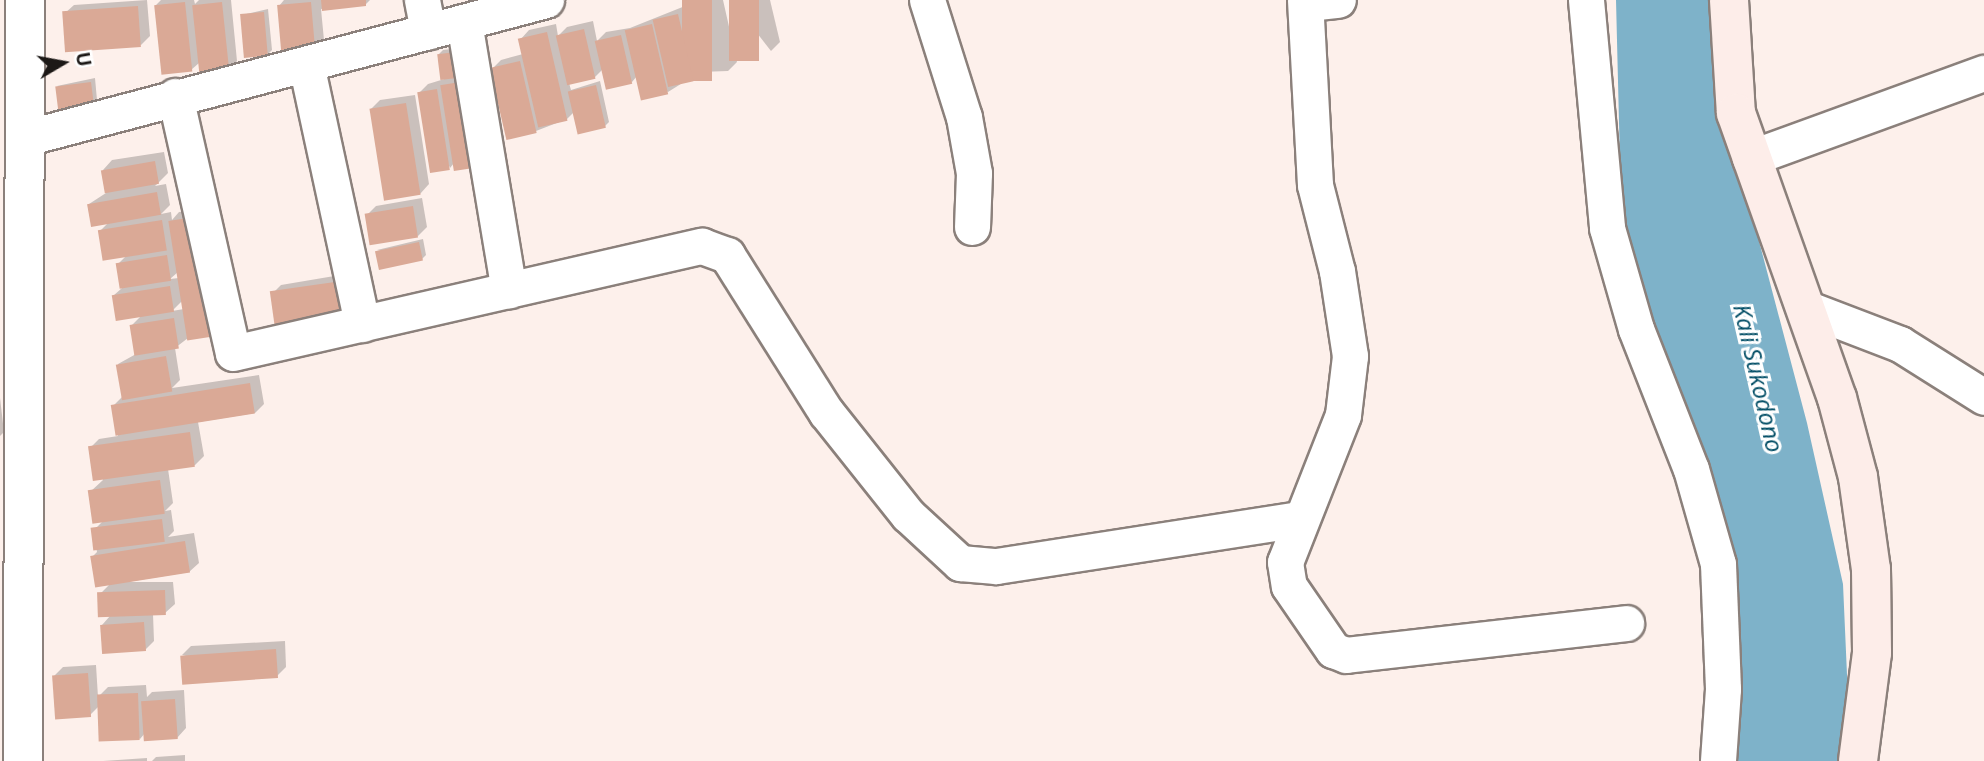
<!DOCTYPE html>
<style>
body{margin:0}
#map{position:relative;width:1984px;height:761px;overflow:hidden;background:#fdf0eb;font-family:"Open Sans",sans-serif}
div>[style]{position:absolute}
.water>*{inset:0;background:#7eb2c9}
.shadow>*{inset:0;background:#0003}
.building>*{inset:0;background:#daa996;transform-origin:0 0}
.roads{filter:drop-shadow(2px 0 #8b807b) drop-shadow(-2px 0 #8b807b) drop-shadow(0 2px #8b807b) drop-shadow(0 -2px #8b807b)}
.minor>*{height:35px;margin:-17.5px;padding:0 17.5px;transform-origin:17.5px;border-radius:17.5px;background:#fff}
.tertiary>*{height:38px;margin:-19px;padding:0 19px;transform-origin:19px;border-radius:19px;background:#fff}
.secondary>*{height:38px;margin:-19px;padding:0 19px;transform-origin:19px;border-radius:19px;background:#fdede9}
span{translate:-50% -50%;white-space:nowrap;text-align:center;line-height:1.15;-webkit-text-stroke:6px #fff;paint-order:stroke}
.water-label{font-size:24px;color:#014d65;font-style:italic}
.north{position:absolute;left:28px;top:28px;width:70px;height:70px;-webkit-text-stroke:5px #fff;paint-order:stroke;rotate:80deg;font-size:19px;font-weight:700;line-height:28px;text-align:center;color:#1c1816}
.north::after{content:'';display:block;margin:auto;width:24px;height:32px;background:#1c1816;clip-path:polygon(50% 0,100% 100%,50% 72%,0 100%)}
</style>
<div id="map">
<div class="water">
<i style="clip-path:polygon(1616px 0,1713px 0,1750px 207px,1807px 423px,1843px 584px,1849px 720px,1844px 761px,1729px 761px,1737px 610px,1622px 245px)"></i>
</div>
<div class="shadow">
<i style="clip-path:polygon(147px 0,150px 36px,141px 45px,64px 14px,74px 5px)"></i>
<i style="clip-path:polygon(161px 0,194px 0,195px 4px,199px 0,231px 0,237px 61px,228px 70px,199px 63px,191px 70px,155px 6px)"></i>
<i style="clip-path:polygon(284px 0,370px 0,365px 5px,321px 9px,324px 40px,314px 49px,279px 6px)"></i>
<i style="clip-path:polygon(683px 0,723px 0,737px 62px,728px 71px,700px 72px,668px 92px,637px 76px,632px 82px,603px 69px,595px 77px,569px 83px,571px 90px,600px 81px,609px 122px,605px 126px,575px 111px,567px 119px,536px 131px,492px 69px,501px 60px,523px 54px,520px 40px,529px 30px,556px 24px,558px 36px,567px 27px,593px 21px,597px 41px,606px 32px,630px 28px,685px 6px)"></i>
<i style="clip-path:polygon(731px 0,770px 0,780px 42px,771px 51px)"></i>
<i style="clip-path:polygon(268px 9px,272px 50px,267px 55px,242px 15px)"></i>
<i style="clip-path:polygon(468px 47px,454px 163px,450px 168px,419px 93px,428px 84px,451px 77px,439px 54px,443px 50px)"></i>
<i style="clip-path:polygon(95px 78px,97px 100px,93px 105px,57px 86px)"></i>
<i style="clip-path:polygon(415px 95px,429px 184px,420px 194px,371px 109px,380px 100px)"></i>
<i style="clip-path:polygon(evenodd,164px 152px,168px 173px,155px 186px,166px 184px,170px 205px,161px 214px,171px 212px,172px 220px,179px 212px,203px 209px,188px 338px,175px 348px,180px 380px,172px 388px,259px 375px,264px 404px,255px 413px,198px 422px,204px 456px,195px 465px,168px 469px,173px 503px,165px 511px,171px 510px,174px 531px,168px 537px,194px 533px,199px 563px,189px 572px,127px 582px,173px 582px,175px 604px,165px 613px,153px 614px,154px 641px,145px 650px,102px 625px,110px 616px,99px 595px,109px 585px,92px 557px,97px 552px,93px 531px,102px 522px,90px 492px,103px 480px,90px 448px,99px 439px,118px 436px,113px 406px,123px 396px,118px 364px,136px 354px,132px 325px,142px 315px,113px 296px,122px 288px,118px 264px,127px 255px,100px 231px,110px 221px,89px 204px,106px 193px,103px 170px,112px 160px,164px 152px,178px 272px,179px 278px,170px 279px,178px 272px,164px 152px,182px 301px,184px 309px,172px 311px,182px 301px)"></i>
<i style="clip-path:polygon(422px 198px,427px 227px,418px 236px,367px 215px,376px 206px)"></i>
<i style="clip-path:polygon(423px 239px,426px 255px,422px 259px,377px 250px)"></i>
<i style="clip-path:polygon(358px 272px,363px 303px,272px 294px,281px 285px)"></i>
<i style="clip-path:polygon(0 398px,4px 432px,0 436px)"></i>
<i style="clip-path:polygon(285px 641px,286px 667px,277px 676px,182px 655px,191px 646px)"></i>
<i style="clip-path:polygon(96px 665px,98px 697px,108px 687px,146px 685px,147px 697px,152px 692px,184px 690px,186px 728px,177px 738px,145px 733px,140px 739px,99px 706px,90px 715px,54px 676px,63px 667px)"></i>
<i style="clip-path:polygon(185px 755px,185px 761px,152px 761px,156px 757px)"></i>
<i style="clip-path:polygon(147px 758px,147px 761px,103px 761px)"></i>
</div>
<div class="building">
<i style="clip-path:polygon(321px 0,366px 0,366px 6px,322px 11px)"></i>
<i style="left:682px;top:0;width:30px;height:81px"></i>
<i style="left:729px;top:0;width:30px;height:61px"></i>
<i style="left:185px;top:2px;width:70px;height:31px;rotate:84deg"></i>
<i style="left:222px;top:2px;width:70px;height:30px;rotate:84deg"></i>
<i style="left:311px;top:2px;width:49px;height:34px;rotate:85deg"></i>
<i style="left:138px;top:6px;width:41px;height:76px;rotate:86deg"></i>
<i style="left:264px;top:12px;width:44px;height:24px;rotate:85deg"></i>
<i style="left:678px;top:14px;width:69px;height:26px;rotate:77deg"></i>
<i style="left:652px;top:24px;width:72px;height:28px;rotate:77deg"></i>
<i style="left:584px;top:29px;width:51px;height:29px;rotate:77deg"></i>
<i style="left:547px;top:32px;width:91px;height:30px;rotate:77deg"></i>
<i style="left:621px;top:35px;width:50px;height:27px;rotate:77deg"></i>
<i style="left:464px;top:51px;width:26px;height:27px;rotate:83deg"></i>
<i style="left:520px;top:61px;width:74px;height:31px;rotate:77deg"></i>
<i style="left:91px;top:82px;width:24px;height:36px;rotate:83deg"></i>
<i style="left:460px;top:82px;width:87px;height:20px;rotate:81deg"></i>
<i style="left:596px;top:85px;width:44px;height:29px;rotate:77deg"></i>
<i style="left:437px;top:89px;width:82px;height:20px;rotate:81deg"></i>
<i style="left:406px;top:103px;width:93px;height:37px;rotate:81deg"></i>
<i style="left:155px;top:161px;width:23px;height:55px;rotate:80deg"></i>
<i style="left:157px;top:192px;width:23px;height:71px;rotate:80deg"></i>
<i style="left:413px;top:206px;width:32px;height:49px;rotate:81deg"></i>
<i style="left:194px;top:217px;width:121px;height:26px;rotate:81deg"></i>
<i style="left:162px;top:220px;width:31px;height:65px;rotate:81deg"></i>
<i style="left:419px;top:242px;width:19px;height:45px;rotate:78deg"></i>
<i style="left:167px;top:255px;width:26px;height:52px;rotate:81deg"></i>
<i style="left:349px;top:280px;width:34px;height:80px;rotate:82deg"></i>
<i style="left:170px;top:286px;width:26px;height:59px;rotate:81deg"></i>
<i style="left:174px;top:318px;width:31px;height:45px;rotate:81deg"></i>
<i style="left:166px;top:356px;width:36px;height:51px;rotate:80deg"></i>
<i style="left:250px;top:383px;width:31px;height:141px;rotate:81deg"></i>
<i style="left:190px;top:432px;width:35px;height:103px;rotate:82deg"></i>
<i style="left:160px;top:480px;width:34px;height:73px;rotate:82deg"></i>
<i style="left:162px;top:519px;width:23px;height:72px;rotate:83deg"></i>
<i style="left:185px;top:541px;width:32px;height:96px;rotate:81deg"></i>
<i style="left:165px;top:590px;width:25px;height:68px;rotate:88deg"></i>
<i style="left:144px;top:622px;width:29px;height:44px;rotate:86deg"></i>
<i style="left:276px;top:649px;width:29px;height:96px;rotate:86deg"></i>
<i style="left:88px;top:673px;width:44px;height:36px;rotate:86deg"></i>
<i style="left:138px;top:693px;width:47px;height:41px;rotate:88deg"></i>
<i style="left:175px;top:699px;width:40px;height:34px;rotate:86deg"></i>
</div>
<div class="roads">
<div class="minor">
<i style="left:422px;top:0;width:32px;rotate:79deg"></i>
<i style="left:927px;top:0;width:123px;rotate:72.5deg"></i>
<i style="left:964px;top:117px;width:57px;rotate:79.9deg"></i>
<i style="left:974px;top:173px;width:54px;rotate:92.1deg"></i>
<i style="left:1305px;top:0;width:185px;rotate:86.9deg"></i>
<i style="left:1315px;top:185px;width:89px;rotate:75.7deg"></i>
<i style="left:1337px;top:271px;width:86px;rotate:81.3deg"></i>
<i style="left:1350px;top:356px;width:59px;rotate:96.8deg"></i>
<i style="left:1343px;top:415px;width:158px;rotate:111.5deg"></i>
<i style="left:1285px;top:562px;width:24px;rotate:81deg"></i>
<i style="left:1289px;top:586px;width:78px;rotate:55.5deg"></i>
<i style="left:1333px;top:650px;width:14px;rotate:21deg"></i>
<i style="left:1346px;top:655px;width:282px;rotate:-6.5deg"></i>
<i style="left:1586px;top:0;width:229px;rotate:84.7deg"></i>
<i style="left:1607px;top:228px;width:105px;rotate:74deg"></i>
<i style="left:1636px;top:329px;width:150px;rotate:68.6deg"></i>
<i style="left:1691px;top:469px;width:99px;rotate:74.1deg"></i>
<i style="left:1718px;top:564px;width:125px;rotate:87.7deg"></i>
<i style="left:1723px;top:689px;width:72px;rotate:94deg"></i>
<i style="left:1308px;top:3px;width:30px;rotate:-6deg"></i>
<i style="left:464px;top:22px;width:272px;rotate:80.5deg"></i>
<i style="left:306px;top:64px;width:266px;rotate:77.8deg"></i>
<i style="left:175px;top:96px;width:263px;rotate:77.3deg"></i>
<i style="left:233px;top:353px;width:481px;rotate:-12.9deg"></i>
<i style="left:702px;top:246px;width:27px;rotate:20deg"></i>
<i style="left:727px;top:255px;width:186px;rotate:57.8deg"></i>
<i style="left:826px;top:412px;width:132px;rotate:51.5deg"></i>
<i style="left:908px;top:515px;width:71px;rotate:42.7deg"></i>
<i style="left:960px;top:563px;width:36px;rotate:5deg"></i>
<i style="left:996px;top:566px;width:307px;rotate:-8.8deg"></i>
<i style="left:25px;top:138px;width:539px;rotate:-14.84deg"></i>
<i style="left:1750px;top:158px;width:249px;rotate:-20deg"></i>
<i style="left:1806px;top:308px;width:101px;rotate:21deg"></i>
<i style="left:1900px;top:344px;width:99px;rotate:32.2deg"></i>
</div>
<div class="tertiary">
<i style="left:23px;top:761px;width:761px;rotate:-89.85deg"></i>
</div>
<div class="secondary">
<i style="left:1729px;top:0;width:113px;rotate:86.5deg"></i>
<i style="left:1736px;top:113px;width:302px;rotate:70.5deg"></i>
<i style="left:1837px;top:398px;width:82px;rotate:75.1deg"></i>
<i style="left:1858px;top:477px;width:93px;rotate:82deg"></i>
<i style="left:1871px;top:569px;width:84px;rotate:89.3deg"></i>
<i style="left:1872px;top:653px;width:109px;rotate:97.4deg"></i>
</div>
</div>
<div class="water-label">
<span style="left:1759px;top:378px;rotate:77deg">Kali Sukodono</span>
</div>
<div class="north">U</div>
</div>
